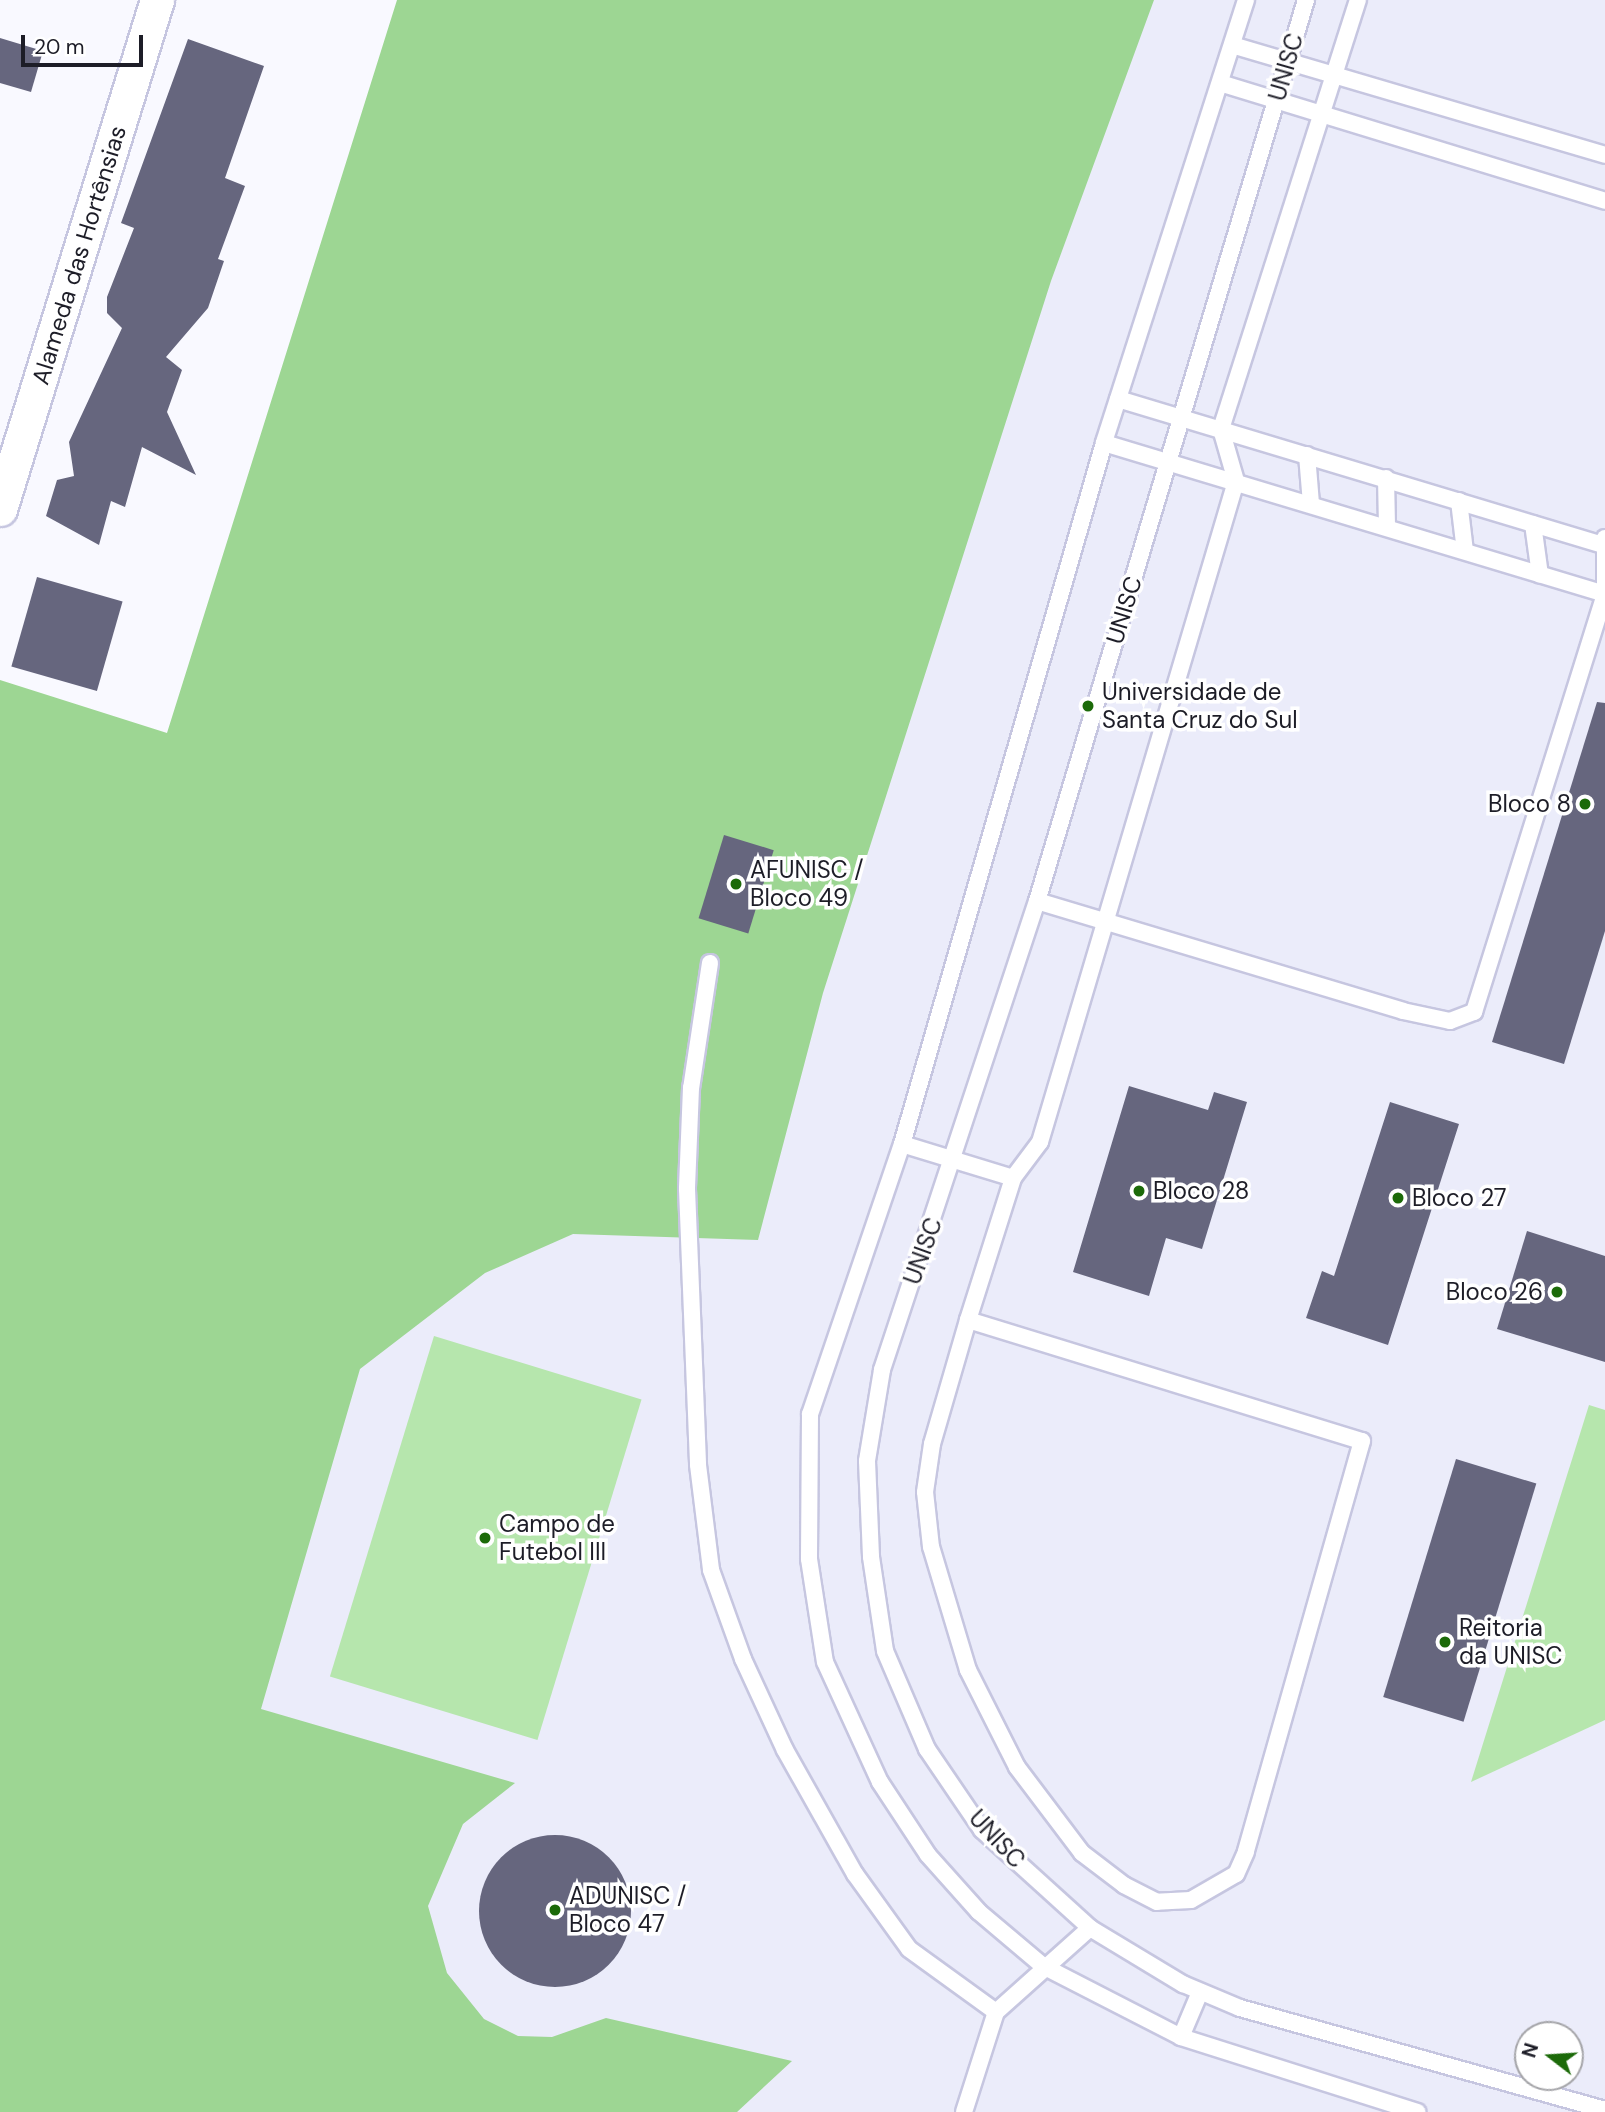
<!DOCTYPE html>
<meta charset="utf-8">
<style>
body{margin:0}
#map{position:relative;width:1605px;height:2112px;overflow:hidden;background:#f9f9ff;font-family:"DM Sans",sans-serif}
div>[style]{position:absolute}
.built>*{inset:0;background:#ebecfa}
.green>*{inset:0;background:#b6e6ad;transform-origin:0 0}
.forest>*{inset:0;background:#9dd693}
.building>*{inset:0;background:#66667e;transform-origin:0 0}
.round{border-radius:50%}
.roads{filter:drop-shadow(2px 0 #c6c6e0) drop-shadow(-2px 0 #c6c6e0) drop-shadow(0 2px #c6c6e0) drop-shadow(0 -2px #c6c6e0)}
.lane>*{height:16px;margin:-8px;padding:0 8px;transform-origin:8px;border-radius:8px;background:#fff}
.street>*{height:33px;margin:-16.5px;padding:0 16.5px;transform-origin:16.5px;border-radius:16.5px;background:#fff}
.dots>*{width:19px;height:19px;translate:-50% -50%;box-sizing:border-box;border:4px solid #fff;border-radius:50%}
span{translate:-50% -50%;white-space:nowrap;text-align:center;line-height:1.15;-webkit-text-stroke:7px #fff;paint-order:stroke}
.street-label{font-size:24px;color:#1d1d27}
.poi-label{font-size:24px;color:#1d1d27}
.left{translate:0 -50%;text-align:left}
.right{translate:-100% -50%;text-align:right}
.north{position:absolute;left:1514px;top:2021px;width:70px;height:70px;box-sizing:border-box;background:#fff;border:2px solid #a5a5a9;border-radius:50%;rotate:287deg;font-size:19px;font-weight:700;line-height:28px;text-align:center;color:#1d1d27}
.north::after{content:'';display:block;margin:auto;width:24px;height:32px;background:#1c6a09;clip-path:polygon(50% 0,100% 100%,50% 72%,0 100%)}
.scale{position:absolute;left:21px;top:35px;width:122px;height:32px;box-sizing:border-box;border:4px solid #1d1d27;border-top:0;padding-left:9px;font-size:21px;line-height:24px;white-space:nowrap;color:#1d1d27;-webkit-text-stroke:5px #fff;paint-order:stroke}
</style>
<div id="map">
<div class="built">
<i style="clip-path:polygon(evenodd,878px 0,1605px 0,1605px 2112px,420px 2112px,260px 1710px,383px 1287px,878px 0,1528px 2035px,1570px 2035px,1570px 2077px,1528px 2077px,1528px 2035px)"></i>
</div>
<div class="green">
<i style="left:434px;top:1336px;width:217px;height:356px;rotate:17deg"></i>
<i style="clip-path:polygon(1589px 1405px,1605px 1410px,1605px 1720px,1471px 1782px)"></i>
</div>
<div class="forest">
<i style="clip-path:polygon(397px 0,1154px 0,1051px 281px,823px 993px,758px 1240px,573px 1234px,485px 1273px,360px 1369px,261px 1709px,515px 1783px,463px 1824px,428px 1906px,447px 1973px,484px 2019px,518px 2036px,552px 2037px,606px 2018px,792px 2061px,737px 2112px,0 2112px,0 680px,167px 733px)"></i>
</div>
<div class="building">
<i style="clip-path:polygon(0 38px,43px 51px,31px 92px,0 83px)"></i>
<i style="clip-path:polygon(188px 39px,264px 66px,225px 178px,245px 186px,218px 259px,224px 261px,208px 308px,166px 357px,182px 370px,167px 412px,196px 475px,142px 447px,125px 507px,111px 501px,99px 545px,46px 516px,57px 480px,74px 476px,69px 442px,122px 328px,107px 313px,107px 297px,134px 228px,121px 223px)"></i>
<i style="left:37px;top:577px;width:89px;height:93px;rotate:16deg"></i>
<i style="clip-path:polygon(1597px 702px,1605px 703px,1605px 931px,1564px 1064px,1492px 1042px)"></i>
<i style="left:724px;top:835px;width:52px;height:87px;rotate:17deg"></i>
<i style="clip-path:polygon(1129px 1086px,1208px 1110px,1214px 1092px,1247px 1102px,1202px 1249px,1166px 1238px,1149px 1296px,1073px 1272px)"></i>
<i style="clip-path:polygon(1390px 1102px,1459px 1124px,1388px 1345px,1306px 1318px,1322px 1271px,1334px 1276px)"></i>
<i style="clip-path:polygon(1527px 1231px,1605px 1256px,1605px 1362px,1497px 1329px)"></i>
<i style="left:1456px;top:1459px;width:84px;height:249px;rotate:17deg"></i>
<i class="round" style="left:479px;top:1835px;width:152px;height:152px"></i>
</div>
<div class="roads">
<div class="lane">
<i style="left:1246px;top:0;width:465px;rotate:107.8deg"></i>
<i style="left:1104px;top:443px;width:730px;rotate:106.07deg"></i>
<i style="left:902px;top:1144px;width:285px;rotate:108.8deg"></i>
<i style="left:810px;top:1414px;width:145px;rotate:90.4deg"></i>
<i style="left:809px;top:1559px;width:104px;rotate:81.2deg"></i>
<i style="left:825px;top:1662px;width:132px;rotate:65.4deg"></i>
<i style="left:880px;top:1782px;width:87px;rotate:56.7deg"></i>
<i style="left:928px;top:1855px;width:76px;rotate:48.2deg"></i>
<i style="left:979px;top:1912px;width:84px;rotate:40.2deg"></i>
<i style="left:1043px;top:1966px;width:155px;rotate:27.2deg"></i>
<i style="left:1181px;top:2037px;width:248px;rotate:17.6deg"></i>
<i style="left:1306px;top:0;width:940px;rotate:106.62deg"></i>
<i style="left:1037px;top:901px;width:494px;rotate:108.3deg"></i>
<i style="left:882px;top:1370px;width:92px;rotate:99.4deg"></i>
<i style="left:867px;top:1461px;width:96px;rotate:87.6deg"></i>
<i style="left:871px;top:1557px;width:95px;rotate:81.5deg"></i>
<i style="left:885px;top:1651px;width:107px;rotate:66.8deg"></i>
<i style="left:927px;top:1749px;width:98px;rotate:55.8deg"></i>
<i style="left:982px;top:1830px;width:146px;rotate:42.2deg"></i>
<i style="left:1090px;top:1928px;width:109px;rotate:31.1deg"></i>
<i style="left:1183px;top:1984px;width:62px;rotate:22.8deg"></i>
<i style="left:1240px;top:2008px;width:379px;rotate:15.6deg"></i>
<i style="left:1232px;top:45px;width:389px;rotate:16.4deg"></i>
<i style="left:1220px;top:83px;width:403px;rotate:17deg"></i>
<i style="left:1118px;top:399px;width:506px;rotate:16.75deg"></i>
<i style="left:1104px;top:443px;width:523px;rotate:16.77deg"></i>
<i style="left:1307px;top:455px;width:49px;rotate:85.3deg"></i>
<i style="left:1386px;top:478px;width:48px;rotate:88.8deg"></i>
<i style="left:1459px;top:501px;width:50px;rotate:83.2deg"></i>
<i style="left:1533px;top:524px;width:51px;rotate:82.2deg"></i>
<i style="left:1037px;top:901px;width:382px;rotate:16.7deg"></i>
<i style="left:1403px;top:1011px;width:48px;rotate:12deg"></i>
<i style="left:1450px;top:1021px;width:26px;rotate:-21deg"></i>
<i style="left:1474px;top:1012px;width:438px;rotate:-72.6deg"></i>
<i style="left:1605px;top:594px;width:56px;rotate:-90deg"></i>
<i style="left:710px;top:963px;width:126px;rotate:98.6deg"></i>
<i style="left:691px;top:1088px;width:101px;rotate:92.3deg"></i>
<i style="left:687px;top:1189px;width:276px;rotate:87.7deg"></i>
<i style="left:698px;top:1465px;width:106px;rotate:82.9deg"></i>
<i style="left:711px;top:1570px;width:95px;rotate:70.2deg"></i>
<i style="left:743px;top:1659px;width:100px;rotate:65.2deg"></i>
<i style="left:785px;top:1750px;width:142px;rotate:60.6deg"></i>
<i style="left:855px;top:1874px;width:92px;rotate:54.2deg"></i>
<i style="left:909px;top:1949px;width:107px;rotate:35.9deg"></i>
<i style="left:902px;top:1144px;width:116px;rotate:17deg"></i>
<i style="left:1013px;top:1178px;width:45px;rotate:-53.1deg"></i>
<i style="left:1040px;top:1142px;width:689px;rotate:-73.48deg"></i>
<i style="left:1236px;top:481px;width:54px;rotate:-106.1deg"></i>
<i style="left:1221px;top:429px;width:450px;rotate:-72.3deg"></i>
<i style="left:968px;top:1320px;width:412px;rotate:17.1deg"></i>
<i style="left:1362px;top:1441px;width:427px;rotate:105.8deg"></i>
<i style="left:1246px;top:1852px;width:24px;rotate:114deg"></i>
<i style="left:1236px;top:1874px;width:52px;rotate:150deg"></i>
<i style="left:1191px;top:1900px;width:34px;rotate:177deg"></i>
<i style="left:1157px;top:1902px;width:37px;rotate:-153deg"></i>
<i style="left:1124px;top:1885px;width:53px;rotate:-142.7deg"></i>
<i style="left:1082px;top:1853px;width:108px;rotate:-127.1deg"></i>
<i style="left:1017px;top:1767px;width:109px;rotate:-116.8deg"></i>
<i style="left:968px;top:1670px;width:128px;rotate:-106.7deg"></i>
<i style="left:931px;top:1547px;width:55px;rotate:-96.2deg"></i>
<i style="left:925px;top:1492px;width:49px;rotate:-81.7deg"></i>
<i style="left:932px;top:1444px;width:129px;rotate:-73.8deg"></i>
<i style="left:968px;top:1320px;width:149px;rotate:-72.4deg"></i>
<i style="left:1181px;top:2037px;width:49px;rotate:-67.1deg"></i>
<i style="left:964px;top:2112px;width:105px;rotate:-72.3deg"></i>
<i style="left:996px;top:2012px;width:126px;rotate:-41.8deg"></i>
</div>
<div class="street">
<i style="left:0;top:509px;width:533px;rotate:-72.86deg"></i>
</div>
</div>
<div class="dots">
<i style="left:1088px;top:706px;background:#1c6a09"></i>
<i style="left:1585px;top:804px;background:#1c6a09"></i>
<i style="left:736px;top:884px;background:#1c6a09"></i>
<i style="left:1139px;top:1191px;background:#1c6a09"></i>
<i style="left:1398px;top:1198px;background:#1c6a09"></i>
<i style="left:1557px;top:1292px;background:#1c6a09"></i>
<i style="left:485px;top:1538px;background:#1c6a09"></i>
<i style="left:1445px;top:1642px;background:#1c6a09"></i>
<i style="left:555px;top:1910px;background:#1c6a09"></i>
</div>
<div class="street-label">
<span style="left:1286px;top:67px;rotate:-74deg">UNISC</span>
<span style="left:79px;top:255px;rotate:-73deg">Alameda das Hortênsias</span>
<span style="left:1124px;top:610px;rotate:-73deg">UNISC</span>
<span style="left:923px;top:1251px;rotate:-70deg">UNISC</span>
<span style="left:997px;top:1839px;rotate:47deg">UNISC</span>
</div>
<div class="poi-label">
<span class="left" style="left:1102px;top:706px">Universidade de<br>Santa Cruz do Sul</span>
<span class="right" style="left:1571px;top:804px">Bloco 8</span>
<span class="left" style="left:750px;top:884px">AFUNISC /<br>Bloco 49</span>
<span class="left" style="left:1153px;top:1191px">Bloco 28</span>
<span class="left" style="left:1412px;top:1198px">Bloco 27</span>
<span class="right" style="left:1543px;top:1292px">Bloco 26</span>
<span class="left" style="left:499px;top:1538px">Campo de<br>Futebol III</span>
<span class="left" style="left:1459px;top:1642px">Reitoria<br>da UNISC</span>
<span class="left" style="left:569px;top:1910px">ADUNISC /<br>Bloco 47</span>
</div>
<div class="north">N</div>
<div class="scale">20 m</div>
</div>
